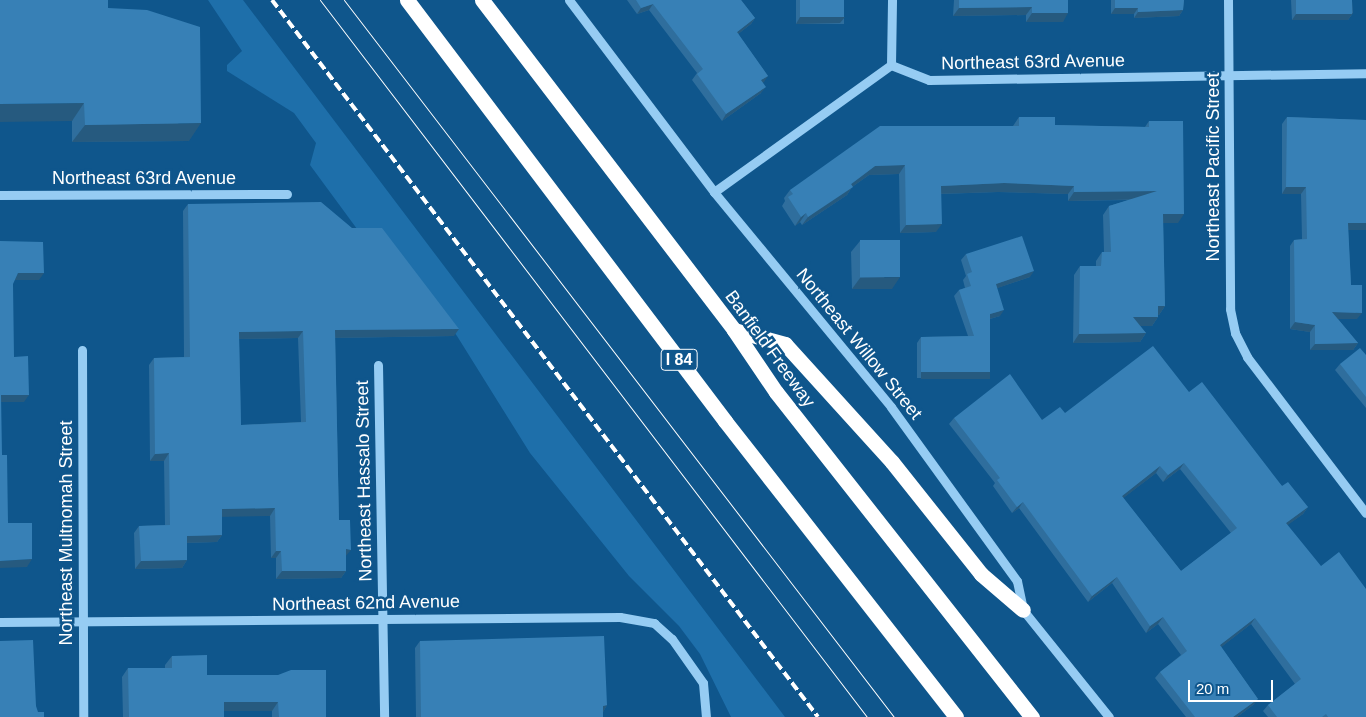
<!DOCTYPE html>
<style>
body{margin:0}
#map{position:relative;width:1366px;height:717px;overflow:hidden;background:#0f568c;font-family:Helvetica,sans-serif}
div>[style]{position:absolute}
.green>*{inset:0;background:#1e6faa}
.minor>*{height:9px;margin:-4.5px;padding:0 4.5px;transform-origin:4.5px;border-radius:4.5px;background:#96ccf3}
.highway>*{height:15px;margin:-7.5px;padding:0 7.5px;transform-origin:7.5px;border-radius:7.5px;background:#fff}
.tram>*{height:1px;margin:-0.5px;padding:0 0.5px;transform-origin:0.5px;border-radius:0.5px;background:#fff}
.rail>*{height:4px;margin-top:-2px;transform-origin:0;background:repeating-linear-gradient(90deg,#fff 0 9px,transparent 0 13px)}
.wall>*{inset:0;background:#2f6e9d;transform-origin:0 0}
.shaded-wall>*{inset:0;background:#265a7f;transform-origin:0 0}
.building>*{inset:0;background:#3780b6;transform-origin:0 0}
span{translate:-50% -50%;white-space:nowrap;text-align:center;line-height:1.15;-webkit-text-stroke:5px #0f568c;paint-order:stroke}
.shield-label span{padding:1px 4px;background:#0f568c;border:1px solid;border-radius:4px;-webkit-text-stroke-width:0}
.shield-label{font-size:16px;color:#fff;font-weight:700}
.street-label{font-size:18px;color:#fff}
.scale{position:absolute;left:1188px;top:680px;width:85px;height:22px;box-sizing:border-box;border:2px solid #fff;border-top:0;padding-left:6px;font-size:15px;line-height:18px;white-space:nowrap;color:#fff;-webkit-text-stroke:4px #0f568c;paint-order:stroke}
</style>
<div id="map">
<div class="green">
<i style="clip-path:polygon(208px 0,243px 0,785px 717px,731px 717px,700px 654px,679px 626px,629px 576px,530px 453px,457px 336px,379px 233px,360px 233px,310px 165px,316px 143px,294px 113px,227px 71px,227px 65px,242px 51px)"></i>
</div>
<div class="minor">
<i style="left:569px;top:0;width:241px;rotate:52.9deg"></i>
<i style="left:714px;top:192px;width:278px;rotate:50.5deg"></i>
<i style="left:891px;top:407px;width:215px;rotate:54.1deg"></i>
<i style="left:1017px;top:581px;width:30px;rotate:78deg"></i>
<i style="left:1023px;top:610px;width:137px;rotate:51.2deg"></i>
<i style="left:1228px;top:0;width:309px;rotate:89.6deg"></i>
<i style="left:1230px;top:309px;width:25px;rotate:78deg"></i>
<i style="left:1235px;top:333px;width:27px;rotate:63deg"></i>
<i style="left:1247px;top:357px;width:196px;rotate:52.7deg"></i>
<i style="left:891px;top:65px;width:65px;rotate:-89.1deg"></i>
<i style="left:714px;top:192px;width:218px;rotate:-35.7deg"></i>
<i style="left:891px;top:65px;width:41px;rotate:21.5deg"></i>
<i style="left:929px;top:80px;width:437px;rotate:-0.9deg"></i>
<i style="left:0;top:195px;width:287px;rotate:-0.2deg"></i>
<i style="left:82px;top:350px;width:367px;rotate:89.8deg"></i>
<i style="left:378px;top:365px;width:352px;rotate:89deg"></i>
<i style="left:0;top:622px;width:620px;rotate:-0.46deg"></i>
<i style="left:620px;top:617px;width:35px;rotate:10deg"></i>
<i style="left:654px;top:623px;width:24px;rotate:42deg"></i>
<i style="left:672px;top:639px;width:54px;rotate:54.8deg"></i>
<i style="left:703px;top:683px;width:34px;rotate:85deg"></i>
</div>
<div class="highway">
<i style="left:407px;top:0;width:528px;rotate:52.93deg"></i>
<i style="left:725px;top:421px;width:375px;rotate:52deg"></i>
<i style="left:482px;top:0;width:415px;rotate:52.6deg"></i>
<i style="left:734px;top:330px;width:75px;rotate:55.9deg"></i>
<i style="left:776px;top:392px;width:414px;rotate:51.8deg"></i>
<i style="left:734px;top:330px;width:53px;rotate:15.4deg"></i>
<i style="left:785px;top:344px;width:159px;rotate:47.8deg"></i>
<i style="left:892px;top:462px;width:143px;rotate:51.5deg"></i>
<i style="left:981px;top:574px;width:55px;rotate:40.6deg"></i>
</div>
<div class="tram">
<i style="left:320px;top:0;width:902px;rotate:52.66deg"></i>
<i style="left:344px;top:0;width:904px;rotate:52.51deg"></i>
</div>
<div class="rail">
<i style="left:272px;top:0;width:901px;rotate:52.71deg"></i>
</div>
<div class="wall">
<i style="clip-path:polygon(627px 0,741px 0,755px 18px,751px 24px,738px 34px,768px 76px,762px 82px,761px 93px,722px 121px,692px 80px,697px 73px,649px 10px,637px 14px)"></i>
<i style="left:796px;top:0;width:48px;height:24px"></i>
<i style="clip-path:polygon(954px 0,1068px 0,1063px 22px,1026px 22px,1026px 15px,953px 16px)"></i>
<i style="clip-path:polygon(1111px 0,1184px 0,1183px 10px,1179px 16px,1134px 18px,1134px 14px,1111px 14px)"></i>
<i style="clip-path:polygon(1291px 0,1352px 0,1353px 13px,1348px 20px,1292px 20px)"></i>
<i style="clip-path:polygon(108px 8px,189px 141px,72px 142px,72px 121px)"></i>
<i style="clip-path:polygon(1019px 117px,1055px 125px,1145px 127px,1149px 121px,1178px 223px,1163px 223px,1165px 306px,1159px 315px,1158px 315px,1158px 317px,1152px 326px,1140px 326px,1146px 333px,1140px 342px,1073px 343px,1074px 275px,1080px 266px,1096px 266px,1096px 261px,1102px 252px,1104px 252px,1103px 215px,1109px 206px,1129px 200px,1068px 201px,1068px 194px,998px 192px,941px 194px,936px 232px,900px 233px,899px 174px,869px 175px,852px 187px,847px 195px,802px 225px,800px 222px,795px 226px,782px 206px,785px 201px,784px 198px,790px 190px,1013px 126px)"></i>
<i style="clip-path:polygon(1287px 117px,1366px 120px,1366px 230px,1348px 230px,1351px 285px,1357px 319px,1338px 319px,1358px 343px,1353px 350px,1310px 350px,1310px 332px,1290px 329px,1290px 246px,1294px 240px,1302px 239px,1301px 194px,1282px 194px,1282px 124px)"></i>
<i style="clip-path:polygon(evenodd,188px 204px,454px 336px,335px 338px,339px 520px,346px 556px,346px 571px,341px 578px,276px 579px,276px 558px,271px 558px,270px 516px,222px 516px,222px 535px,217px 542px,187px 543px,187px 560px,182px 568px,135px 569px,134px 533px,139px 526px,165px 525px,164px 461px,150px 461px,149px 365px,154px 358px,184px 357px,183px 211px,188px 204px,298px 338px,301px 422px,241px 425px,239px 339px,298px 338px)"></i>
<i style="clip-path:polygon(860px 241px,892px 289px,852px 289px,851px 252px)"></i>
<i style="clip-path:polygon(966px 254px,1030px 277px,997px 288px,1000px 316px,990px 319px,986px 378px,917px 378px,917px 343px,921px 337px,968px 336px,954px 296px,959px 290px,965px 288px,963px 280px,966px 276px,961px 260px)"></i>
<i style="clip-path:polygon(1366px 355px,1366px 408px,1335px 370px,1340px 364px)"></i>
<i style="clip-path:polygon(evenodd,1189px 392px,1282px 486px,1308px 507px,1303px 514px,1287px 525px,1366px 717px,1268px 717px,1263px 711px,1268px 705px,1295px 684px,1251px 624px,1221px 647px,1258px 699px,1253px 705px,1237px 717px,1186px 717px,1155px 678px,1160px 672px,1181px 655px,1158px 624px,1146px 633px,1112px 583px,1088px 602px,1019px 508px,1012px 513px,993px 486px,995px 483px,949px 424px,954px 418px,1042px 420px,1065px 413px,1189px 392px,1180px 469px,1231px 533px,1181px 571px,1123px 498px,1156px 473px,1163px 482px,1180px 469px)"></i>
<i style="clip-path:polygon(420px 641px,607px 705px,603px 712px,603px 717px,416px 717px,415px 648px)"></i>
<i style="clip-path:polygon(172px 656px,207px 675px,326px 717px,272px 717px,272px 711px,224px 711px,224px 717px,123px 717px,122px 677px,128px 668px,165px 668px,165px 665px)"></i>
</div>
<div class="shaded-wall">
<i style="clip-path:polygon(653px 4px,649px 10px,637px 14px,641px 8px)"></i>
<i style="clip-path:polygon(1032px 7px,1026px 15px,953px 16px,959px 8px)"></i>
<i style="clip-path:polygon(1115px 8px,1138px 8px,1134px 14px,1111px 14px)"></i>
<i style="clip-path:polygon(1183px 10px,1179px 16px,1134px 18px,1138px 12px)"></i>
<i style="clip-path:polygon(1032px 13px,1068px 13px,1063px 22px,1026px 22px)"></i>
<i style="clip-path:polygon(1353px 13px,1348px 20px,1292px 20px,1296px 14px)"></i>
<i style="clip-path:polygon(800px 17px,845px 17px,840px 23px,796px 24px)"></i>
<i style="clip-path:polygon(755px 18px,751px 24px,733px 38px,737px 32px)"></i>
<i style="clip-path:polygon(768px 76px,764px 82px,757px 86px,761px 80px)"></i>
<i style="clip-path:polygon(766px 87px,761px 93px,722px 121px,726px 114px)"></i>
<i style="clip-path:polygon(84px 103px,72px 121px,0 122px,0 104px)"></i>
<i style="clip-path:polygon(201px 123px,189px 141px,72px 142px,85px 125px)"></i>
<i style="clip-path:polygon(905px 165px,899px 174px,869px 175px,852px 187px,847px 195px,802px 225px,808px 217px,875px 166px)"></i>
<i style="clip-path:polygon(1004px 183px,1074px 186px,1068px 194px,998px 192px,935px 194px,941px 186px)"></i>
<i style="clip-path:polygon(1286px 187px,1306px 187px,1301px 194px,1282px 194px)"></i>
<i style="clip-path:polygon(1157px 191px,1151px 199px,1068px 201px,1074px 192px)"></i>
<i style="clip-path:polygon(806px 213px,800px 222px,795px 226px,801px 217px)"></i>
<i style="clip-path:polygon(1163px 214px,1184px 214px,1178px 223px,1157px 223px)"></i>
<i style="clip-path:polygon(1348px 223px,1366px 223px,1366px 230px,1343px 230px)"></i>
<i style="clip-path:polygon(942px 224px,936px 232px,900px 233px,906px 225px)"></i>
<i style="clip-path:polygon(1034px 271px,1030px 277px,992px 290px,996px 284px)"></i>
<i style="clip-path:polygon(18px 273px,44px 273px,39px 280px,14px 280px)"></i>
<i style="clip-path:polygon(900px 277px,892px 289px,852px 289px,860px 278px)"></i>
<i style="clip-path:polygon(1158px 306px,1165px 306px,1159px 315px,1152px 314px)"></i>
<i style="clip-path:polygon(1004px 310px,1000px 316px,986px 320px,990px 314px)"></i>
<i style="clip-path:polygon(1332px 312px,1362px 313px,1357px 319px,1328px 319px)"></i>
<i style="clip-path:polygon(1133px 317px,1158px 317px,1152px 326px,1127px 326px)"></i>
<i style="clip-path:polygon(1295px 322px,1315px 325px,1310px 332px,1290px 329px)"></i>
<i style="clip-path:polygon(459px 329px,454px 336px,330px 338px,335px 330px)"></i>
<i style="clip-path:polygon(303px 331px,298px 338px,234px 339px,239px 332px)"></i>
<i style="clip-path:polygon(1146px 333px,1140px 342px,1073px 343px,1079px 334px)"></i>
<i style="clip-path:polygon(1358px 343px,1353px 350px,1310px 350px,1315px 344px)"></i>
<i style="left:921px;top:372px;width:69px;height:7px"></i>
<i style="clip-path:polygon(1px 395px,29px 395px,24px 402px,0 402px)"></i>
<i style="clip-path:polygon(169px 453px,164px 461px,150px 461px,155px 454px)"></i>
<i style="clip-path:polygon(1184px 463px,1180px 469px,1163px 482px,1168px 475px)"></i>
<i style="clip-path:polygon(1160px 466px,1156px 473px,1117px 503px,1122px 496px)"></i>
<i style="clip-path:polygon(1023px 502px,1019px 508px,1012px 513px,1017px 507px)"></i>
<i style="clip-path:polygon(1308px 507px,1303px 514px,1281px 530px,1286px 523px)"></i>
<i style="clip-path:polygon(275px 508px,270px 516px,217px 517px,222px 509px)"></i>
<i style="clip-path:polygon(222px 535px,217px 542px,182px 543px,187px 536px)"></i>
<i style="clip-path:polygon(346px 549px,351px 550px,345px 557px)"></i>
<i style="clip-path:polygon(276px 551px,281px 551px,276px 558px,271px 558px)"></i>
<i style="clip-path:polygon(32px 559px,27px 567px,0 568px,0 561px)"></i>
<i style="clip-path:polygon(187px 560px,182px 568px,135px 569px,141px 561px)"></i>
<i style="clip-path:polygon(282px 571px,346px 571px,341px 578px,276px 579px)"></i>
<i style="clip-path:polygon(1117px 577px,1112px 583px,1088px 602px,1092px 596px)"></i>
<i style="clip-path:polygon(1163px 617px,1158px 624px,1146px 633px,1150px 626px)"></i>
<i style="clip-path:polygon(1255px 618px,1251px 624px,1215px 652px,1220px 645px)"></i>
<i style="clip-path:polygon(1258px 699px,1253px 705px,1237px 717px,1233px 717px)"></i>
<i style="clip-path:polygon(224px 702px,278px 702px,272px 711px,217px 711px)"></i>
<i style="clip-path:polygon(607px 705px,603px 712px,603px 706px)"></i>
</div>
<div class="building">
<i style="clip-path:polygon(0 0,108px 0,108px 8px,147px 10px,200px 27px,201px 123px,85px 125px,84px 103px,0 104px)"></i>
<i style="clip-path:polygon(636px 0,741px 0,755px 18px,737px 32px,768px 76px,761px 80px,766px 87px,726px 114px,697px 74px,703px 69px,653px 4px,641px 8px)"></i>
<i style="left:800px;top:0;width:44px;height:17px"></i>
<i style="clip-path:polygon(959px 0,1068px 0,1068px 13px,1032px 13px,1032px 7px,959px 8px)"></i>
<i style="clip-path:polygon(1115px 0,1184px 0,1183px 10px,1138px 12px,1138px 8px,1115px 8px)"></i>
<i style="left:1296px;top:0;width:56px;height:14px"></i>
<i style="clip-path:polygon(1019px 117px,1055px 117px,1055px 125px,1149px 127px,1149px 121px,1183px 121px,1184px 214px,1163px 214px,1165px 306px,1158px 306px,1158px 317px,1133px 317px,1146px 333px,1079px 334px,1080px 266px,1101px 266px,1102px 252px,1111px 252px,1109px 206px,1157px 191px,1074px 192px,1074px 186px,1004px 183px,941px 186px,942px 224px,906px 225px,905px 165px,875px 166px,851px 184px,853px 187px,808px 217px,806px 213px,801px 217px,788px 197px,793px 194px,790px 190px,880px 126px,1019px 126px)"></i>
<i style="clip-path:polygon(1287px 117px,1366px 120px,1366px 223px,1348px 223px,1351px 285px,1362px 285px,1362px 313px,1332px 312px,1358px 343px,1315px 344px,1315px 325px,1295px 322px,1294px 240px,1307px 239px,1306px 187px,1286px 187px)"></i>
<i style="clip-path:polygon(evenodd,321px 202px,352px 228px,382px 228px,459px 329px,335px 330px,339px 520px,350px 520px,351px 550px,346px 549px,346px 571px,282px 571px,281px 551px,276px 551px,275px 508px,222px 509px,222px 535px,187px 536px,187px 560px,141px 561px,139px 526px,170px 525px,169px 453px,155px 454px,154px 358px,190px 357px,188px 204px,321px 202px,303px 331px,306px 422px,241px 425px,239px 332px,303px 331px)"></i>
<i style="clip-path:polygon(1022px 236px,1034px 271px,996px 284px,1004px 310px,990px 314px,990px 372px,921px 372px,921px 337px,974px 336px,959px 290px,971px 286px,967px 274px,972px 272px,966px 254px)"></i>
<i style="left:900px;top:240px;width:37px;height:40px;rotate:90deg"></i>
<i style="clip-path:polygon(0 241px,43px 242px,44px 273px,18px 273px,13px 284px,14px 357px,28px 356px,29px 395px,1px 395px,2px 455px,7px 455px,8px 523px,32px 523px,32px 559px,0 561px)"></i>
<i style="clip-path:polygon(evenodd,1153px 346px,1189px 392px,1202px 382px,1282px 486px,1288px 482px,1308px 507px,1286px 523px,1321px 566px,1339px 552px,1366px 589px,1366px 717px,1328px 717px,1326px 714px,1322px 717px,1277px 717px,1268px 705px,1301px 679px,1255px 618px,1220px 645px,1258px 699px,1233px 717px,1195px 717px,1160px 672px,1187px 651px,1163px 617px,1150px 626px,1117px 577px,1092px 596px,1023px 502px,1017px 507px,997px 480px,1000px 478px,954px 418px,1010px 374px,1042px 420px,1060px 407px,1065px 413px,1153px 346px,1184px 463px,1237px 528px,1181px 571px,1122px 496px,1160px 466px,1168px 475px,1184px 463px)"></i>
<i style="clip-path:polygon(1360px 348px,1366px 355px,1366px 397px,1340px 364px)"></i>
<i style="clip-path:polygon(604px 636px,607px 705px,603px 706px,603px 717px,421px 717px,420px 641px)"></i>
<i style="clip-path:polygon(33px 640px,36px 706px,38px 712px,44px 712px,44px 717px,0 717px,0 641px)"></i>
<i style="clip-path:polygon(207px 655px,207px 675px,278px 675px,291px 670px,326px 670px,326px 717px,279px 717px,278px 702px,224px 702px,224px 717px,129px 717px,128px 668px,172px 668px,172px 656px)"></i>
</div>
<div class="shield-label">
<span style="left:679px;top:360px">I 84</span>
</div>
<div class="street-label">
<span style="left:1033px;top:62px;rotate:-1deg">Northeast 63rd Avenue</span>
<span style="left:1213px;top:167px;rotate:-90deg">Northeast Pacific Street</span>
<span style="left:144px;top:178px">Northeast 63rd Avenue</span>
<span style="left:859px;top:344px;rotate:51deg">Northeast Willow Street</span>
<span style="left:770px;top:349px;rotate:54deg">Banfield Freeway</span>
<span style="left:364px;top:481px;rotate:-91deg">Northeast Hassalo Street</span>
<span style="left:66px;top:533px;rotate:-90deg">Northeast Multnomah Street</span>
<span style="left:366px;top:603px;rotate:-1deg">Northeast 62nd Avenue</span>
</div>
<div class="scale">20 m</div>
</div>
